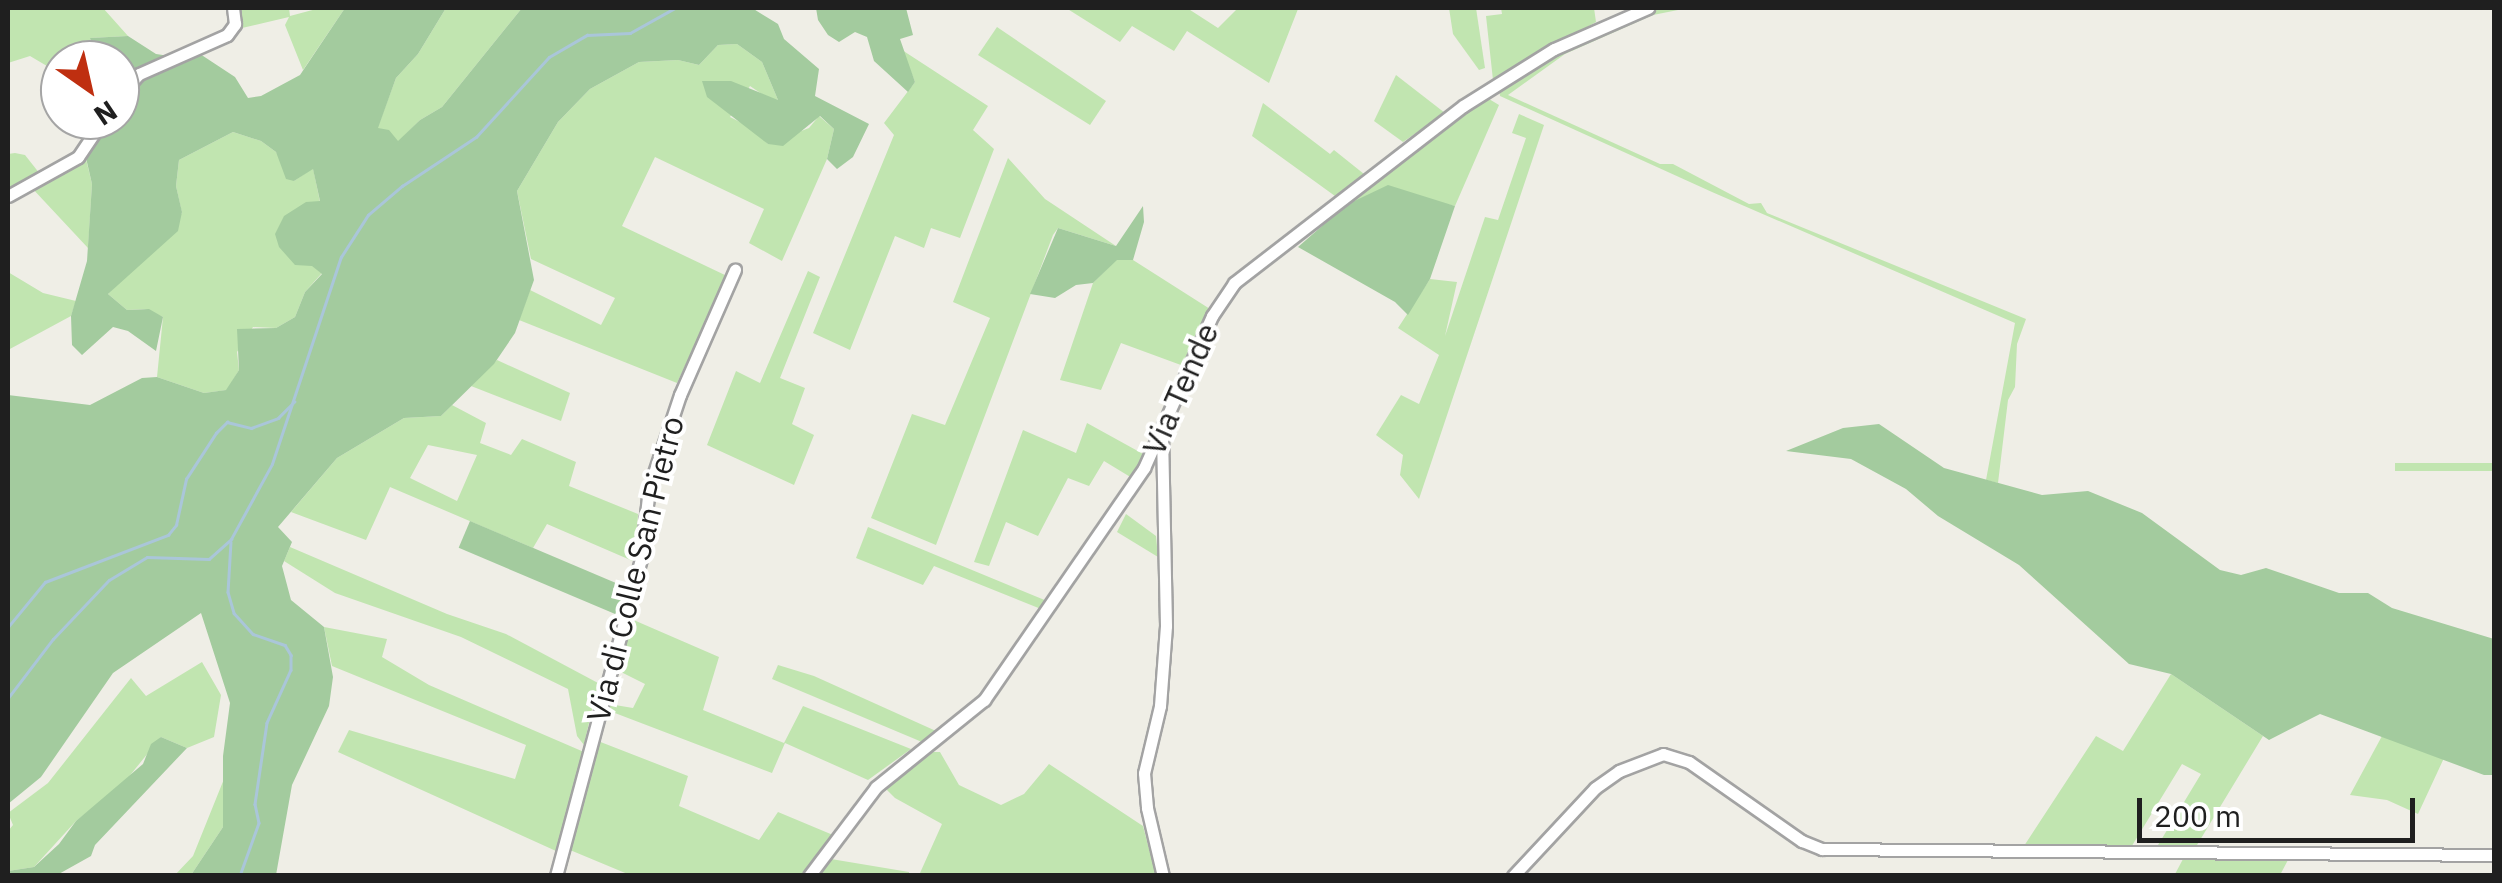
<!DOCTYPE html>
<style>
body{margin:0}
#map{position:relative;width:2502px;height:883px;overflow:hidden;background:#efeee6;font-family:"IBM Plex Sans",sans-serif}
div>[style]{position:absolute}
.grass>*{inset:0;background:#c1e5b0;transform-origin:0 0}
.forest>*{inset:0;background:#a3cb9e;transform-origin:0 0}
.stream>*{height:2.5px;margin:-1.25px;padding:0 1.25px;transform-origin:1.25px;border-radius:1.25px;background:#aac6d9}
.roads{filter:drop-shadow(2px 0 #a3a3a3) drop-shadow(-2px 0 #a3a3a3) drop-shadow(0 2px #a3a3a3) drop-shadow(0 -2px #a3a3a3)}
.minor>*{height:11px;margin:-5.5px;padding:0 5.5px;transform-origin:5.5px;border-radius:5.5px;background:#fff}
span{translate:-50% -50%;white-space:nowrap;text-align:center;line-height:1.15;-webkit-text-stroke:8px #fff;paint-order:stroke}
.street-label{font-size:32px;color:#1f1f1f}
.frame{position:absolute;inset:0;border:10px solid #1f1f1f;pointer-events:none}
.north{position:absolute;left:40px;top:40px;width:100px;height:100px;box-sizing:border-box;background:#fff;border:2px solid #a5a5a5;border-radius:50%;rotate:146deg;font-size:28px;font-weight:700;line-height:40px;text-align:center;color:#1f1f1f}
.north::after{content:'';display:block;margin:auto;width:35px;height:45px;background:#bf2f10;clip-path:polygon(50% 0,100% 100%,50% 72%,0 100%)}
.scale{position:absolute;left:2137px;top:798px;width:278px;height:45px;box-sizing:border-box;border:5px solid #1f1f1f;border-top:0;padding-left:12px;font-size:30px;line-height:35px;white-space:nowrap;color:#1f1f1f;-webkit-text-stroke:8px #fff;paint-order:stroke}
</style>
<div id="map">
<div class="grass">
<i style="clip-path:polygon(8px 8px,103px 8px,128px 36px,90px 38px,96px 60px,60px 60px,60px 81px,51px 74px,52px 69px,30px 56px,8px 63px)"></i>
<i style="clip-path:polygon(237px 8px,289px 8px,290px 16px,320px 8px,345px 8px,303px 70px,285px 25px,289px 17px,242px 28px)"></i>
<i style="clip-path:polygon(446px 8px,522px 8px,442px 107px,420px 120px,398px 142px,377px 129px,396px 78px,418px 54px)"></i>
<i style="clip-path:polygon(1066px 8px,1187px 8px,1218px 28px,1238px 8px,1305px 8px,1298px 9px,1269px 83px,1187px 31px,1174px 51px,1132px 26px,1120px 42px)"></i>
<i style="clip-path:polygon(1449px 8px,1476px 8px,1485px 68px,1479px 70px,1453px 34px)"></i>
<i style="clip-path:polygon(1501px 8px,1594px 8px,1596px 22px,1493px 80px,1486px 16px,1502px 14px)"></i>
<i style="clip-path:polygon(1662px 8px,1688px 8px,1653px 15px,1565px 54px,1508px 95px,1660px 164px,1673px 164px,1749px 204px,1761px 203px,1767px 213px,2026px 319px,2017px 344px,2015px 387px,2008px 400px,1998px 483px,1986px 480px,2015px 323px,1712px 192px,1500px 96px,1499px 88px,1562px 49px)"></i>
<i style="clip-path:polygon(997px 27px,1106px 101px,1090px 125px,978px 55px)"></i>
<i style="clip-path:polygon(737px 44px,762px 62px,778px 100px,769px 99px,750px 86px,730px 117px,752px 128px,768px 144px,809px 128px,819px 116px,834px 129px,827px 159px,782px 261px,749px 243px,764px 209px,655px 157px,622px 226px,727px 276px,677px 383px,519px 320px,530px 290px,601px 325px,615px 298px,531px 259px,517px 191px,558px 122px,590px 89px,639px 62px,678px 60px,699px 65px,718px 45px)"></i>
<i style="clip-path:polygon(902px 50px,988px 106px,973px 130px,994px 149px,960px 238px,931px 228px,924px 248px,895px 236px,850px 350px,813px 333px,894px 135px,884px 123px,915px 82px)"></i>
<i style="clip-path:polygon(1396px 75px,1445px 113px,1403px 142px,1374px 121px)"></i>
<i style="clip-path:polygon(1489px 99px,1499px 105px,1455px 206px,1429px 200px,1346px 205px,1438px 132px)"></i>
<i style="clip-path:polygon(1263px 103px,1330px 154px,1334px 150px,1364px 174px,1335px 196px,1252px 136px)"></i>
<i style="clip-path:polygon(1519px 114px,1544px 125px,1419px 499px,1400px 475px,1403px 455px,1376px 435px,1401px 395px,1419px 404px,1439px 355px,1398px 328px,1430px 279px,1457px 282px,1445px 336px,1485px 217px,1498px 220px,1526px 138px,1512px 133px)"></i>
<i style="clip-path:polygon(233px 132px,261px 141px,276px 152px,294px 181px,313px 168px,320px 202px,313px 266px,322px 273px,305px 292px,295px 317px,276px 328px,253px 327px,237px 352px,239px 370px,227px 390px,204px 393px,157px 377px,163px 317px,145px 309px,127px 310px,108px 294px,182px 213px,176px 186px,179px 160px)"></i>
<i style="clip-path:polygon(15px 153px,25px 155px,40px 174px,8px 191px,8px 154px)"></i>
<i style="clip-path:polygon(85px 155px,92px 184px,88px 248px,31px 187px,67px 172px)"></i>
<i style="clip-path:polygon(1008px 158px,1045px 199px,1116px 246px,1058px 228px,1053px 235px,936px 545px,871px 518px,912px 414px,945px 425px,990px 318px,953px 302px)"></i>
<i style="clip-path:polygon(1116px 260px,1133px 260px,1210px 309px,1189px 368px,1121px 343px,1101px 390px,1060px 380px,1093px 283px)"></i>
<i style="clip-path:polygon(808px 271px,820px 277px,780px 378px,805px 388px,792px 424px,814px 435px,794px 485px,707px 445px,736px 371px,760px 383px)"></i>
<i style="clip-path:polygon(8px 272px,43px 293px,76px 301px,71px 316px,8px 350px)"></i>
<i style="clip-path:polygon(497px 360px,570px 393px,561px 421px,471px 386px)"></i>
<i style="clip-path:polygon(evenodd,452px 405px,486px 423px,480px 443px,511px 455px,522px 439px,576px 462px,569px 486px,638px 514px,635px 562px,547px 524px,533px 548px,390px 487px,366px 540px,291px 512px,337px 458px,404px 418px,441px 416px,452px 405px,428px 445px,477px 455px,457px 501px,410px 478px,428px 445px)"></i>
<i style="clip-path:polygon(1087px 423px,1145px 455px,1132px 478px,1104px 461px,1089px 486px,1068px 478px,1038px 536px,1006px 522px,989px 566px,974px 562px,1023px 430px,1076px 453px)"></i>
<i style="left:2494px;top:463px;width:8px;height:99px;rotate:90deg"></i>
<i style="clip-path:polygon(1126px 514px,1156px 536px,1158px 557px,1117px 532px)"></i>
<i style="clip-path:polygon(868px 527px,1047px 601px,1041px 609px,934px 566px,923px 585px,856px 558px)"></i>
<i style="clip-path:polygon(290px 547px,447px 614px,506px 634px,598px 683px,584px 745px,577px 736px,568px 689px,461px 637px,335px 593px,284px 561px)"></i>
<i style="clip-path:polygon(629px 618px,719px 657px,703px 710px,784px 743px,803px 706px,911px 749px,868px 780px,785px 743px,772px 773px,607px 710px,609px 704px,633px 708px,645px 684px,617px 670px)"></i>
<i style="clip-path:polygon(324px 627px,387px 639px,382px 657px,429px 685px,584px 752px,556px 851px,338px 752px,349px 730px,515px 779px,526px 745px,332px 666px)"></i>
<i style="clip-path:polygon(202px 662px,221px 695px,214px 737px,187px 748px,161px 737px,123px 784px,76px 821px,34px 867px,8px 871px,8px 831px,13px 825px,8px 813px,48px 783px,131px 678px,146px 696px)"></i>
<i style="clip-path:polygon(778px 665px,814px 676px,936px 731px,922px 742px,772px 679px)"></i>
<i style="clip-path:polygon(2171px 674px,2263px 736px,2194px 850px,2155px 850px,2201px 774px,2182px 764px,2130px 849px,2022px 849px,2096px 736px,2123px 751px)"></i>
<i style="clip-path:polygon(2382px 736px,2444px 758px,2418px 814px,2387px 800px,2350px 795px)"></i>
<i style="clip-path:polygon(598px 741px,688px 776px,679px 806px,759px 840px,778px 812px,833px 835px,803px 875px,630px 875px,570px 850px)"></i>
<i style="clip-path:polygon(933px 752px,940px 752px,959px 785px,1001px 805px,1024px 794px,1049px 764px,1143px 826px,1156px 875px,920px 873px,942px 824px,895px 798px,883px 786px)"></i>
<i style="clip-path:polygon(224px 779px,223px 827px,191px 875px,174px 876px,193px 856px)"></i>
<i style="clip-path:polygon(2289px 858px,2280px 875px,2174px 876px,2183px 859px)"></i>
<i style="clip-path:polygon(831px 859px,909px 872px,909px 875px,819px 875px)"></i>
</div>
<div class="forest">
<i style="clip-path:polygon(345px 8px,446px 8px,418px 54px,396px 78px,378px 128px,389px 130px,398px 141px,420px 120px,442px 107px,522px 8px,752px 8px,778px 24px,784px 39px,819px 69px,815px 96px,869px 124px,853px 157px,837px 169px,827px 159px,834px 129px,820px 116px,783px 146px,768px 144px,707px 97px,702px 81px,731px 81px,778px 100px,762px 62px,737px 44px,718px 45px,699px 65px,678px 60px,639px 62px,590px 89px,558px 122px,517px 191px,534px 280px,515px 333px,494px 364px,441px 416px,404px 418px,337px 458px,278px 527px,292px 542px,282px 566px,291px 600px,324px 627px,333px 677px,329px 706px,292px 785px,276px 875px,191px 875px,223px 827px,223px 756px,230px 703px,201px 613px,113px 673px,41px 777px,8px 804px,8px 395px,90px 405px,142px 378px,157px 377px,204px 393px,226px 390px,239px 370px,237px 329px,276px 328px,295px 317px,305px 292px,322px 274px,312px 266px,295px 265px,279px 247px,275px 234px,284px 216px,306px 202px,320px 201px,313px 169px,294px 181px,286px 179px,276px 152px,261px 141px,233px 132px,179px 160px,176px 186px,182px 212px,178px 231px,108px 294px,127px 310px,149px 309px,163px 317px,156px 351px,128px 331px,113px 327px,82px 355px,72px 345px,71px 316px,87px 261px,92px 184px,84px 149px,103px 120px,120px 120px,120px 60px,96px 60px,90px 38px,128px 36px,156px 54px,176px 57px,194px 50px,235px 77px,248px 98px,261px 96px,300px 75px)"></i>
<i style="clip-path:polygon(816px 8px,906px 8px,913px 35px,900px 39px,915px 82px,908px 92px,874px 61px,867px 37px,855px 32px,839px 42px,828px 35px,818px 20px)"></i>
<i style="clip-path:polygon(1388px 185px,1455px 206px,1430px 279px,1408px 315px,1395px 302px,1298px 247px,1346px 205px)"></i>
<i style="clip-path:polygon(1143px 206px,1144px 222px,1133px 260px,1117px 260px,1093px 283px,1076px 285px,1055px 298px,1030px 294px,1058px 228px,1116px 246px)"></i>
<i style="clip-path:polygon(1879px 424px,1944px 468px,2042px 495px,2088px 491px,2142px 513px,2220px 570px,2241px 575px,2266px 568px,2339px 593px,2368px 593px,2392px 608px,2494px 639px,2494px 775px,2484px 775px,2320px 714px,2269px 740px,2171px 674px,2129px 664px,2019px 565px,1938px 516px,1906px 489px,1851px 459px,1786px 451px,1843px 428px)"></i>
<i style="left:470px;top:521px;width:170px;height:29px;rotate:23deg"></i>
<i style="clip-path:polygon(161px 737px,187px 748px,95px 845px,91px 856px,57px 875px,8px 875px,8px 871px,34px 867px,59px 844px,76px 821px,143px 764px,151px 744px)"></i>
</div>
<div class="stream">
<i style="left:231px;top:542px;width:50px;rotate:93.4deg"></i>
<i style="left:228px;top:592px;width:22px;rotate:74deg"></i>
<i style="left:234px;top:613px;width:28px;rotate:48deg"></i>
<i style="left:253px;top:634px;width:34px;rotate:19deg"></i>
<i style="left:285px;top:645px;width:12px;rotate:59deg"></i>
<i style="left:291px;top:655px;width:15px;rotate:90deg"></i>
<i style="left:291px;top:670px;width:58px;rotate:114.4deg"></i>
<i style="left:267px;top:723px;width:82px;rotate:98.4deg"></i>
<i style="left:255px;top:804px;width:19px;rotate:78deg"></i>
<i style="left:259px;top:823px;width:56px;rotate:109.7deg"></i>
<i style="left:8px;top:627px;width:58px;rotate:-50.6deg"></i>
<i style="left:45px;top:582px;width:132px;rotate:-20.9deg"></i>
<i style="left:168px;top:535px;width:13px;rotate:-51deg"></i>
<i style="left:176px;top:525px;width:47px;rotate:-77.7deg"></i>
<i style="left:186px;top:479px;width:55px;rotate:-56.9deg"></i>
<i style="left:216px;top:433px;width:16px;rotate:-45deg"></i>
<i style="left:227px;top:422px;width:25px;rotate:14deg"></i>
<i style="left:251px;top:428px;width:29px;rotate:-20deg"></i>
<i style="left:278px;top:418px;width:23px;rotate:-45deg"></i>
<i style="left:8px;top:698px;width:74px;rotate:-52.7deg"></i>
<i style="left:53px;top:639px;width:81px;rotate:-46.5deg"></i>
<i style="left:109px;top:580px;width:44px;rotate:-31.2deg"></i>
<i style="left:147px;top:557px;width:62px;rotate:1.8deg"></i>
<i style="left:209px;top:559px;width:30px;rotate:-42deg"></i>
<i style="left:231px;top:539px;width:85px;rotate:-61.3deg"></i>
<i style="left:272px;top:464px;width:218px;rotate:-71.6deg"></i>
<i style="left:341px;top:257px;width:50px;rotate:-57.3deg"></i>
<i style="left:368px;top:215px;width:45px;rotate:-40.5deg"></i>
<i style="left:402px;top:186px;width:89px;rotate:-33.5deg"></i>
<i style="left:476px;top:137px;width:108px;rotate:-47.6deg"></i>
<i style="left:549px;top:57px;width:44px;rotate:-30.1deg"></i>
<i style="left:587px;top:35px;width:43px;rotate:-2.7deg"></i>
<i style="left:630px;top:33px;width:51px;rotate:-29.1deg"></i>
</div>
<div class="roads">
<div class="minor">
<i style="left:120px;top:95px;width:28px;rotate:-48deg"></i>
<i style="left:139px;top:74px;width:96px;rotate:-23.9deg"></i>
<i style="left:227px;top:35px;width:14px;rotate:-54deg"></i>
<i style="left:235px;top:24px;width:16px;rotate:-97deg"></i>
<i style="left:8px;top:196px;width:80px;rotate:-29.1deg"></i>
<i style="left:78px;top:157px;width:45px;rotate:-56deg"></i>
<i style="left:1162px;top:434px;width:192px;rotate:88.8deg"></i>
<i style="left:1166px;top:626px;width:80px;rotate:94.3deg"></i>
<i style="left:1160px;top:706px;width:69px;rotate:103.4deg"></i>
<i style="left:1144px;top:773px;width:35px;rotate:85deg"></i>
<i style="left:1147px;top:808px;width:70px;rotate:76.8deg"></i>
<i style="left:556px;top:876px;width:328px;rotate:-75deg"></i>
<i style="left:641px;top:559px;width:71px;rotate:-83.6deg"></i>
<i style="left:649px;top:488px;width:98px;rotate:-71.6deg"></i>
<i style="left:680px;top:395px;width:137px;rotate:-66.3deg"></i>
<i style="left:809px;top:876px;width:111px;rotate:-53deg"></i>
<i style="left:876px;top:787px;width:139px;rotate:-38.9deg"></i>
<i style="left:984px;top:700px;width:282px;rotate:-55.4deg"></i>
<i style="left:1144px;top:468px;width:167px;rotate:-65.9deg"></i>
<i style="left:1212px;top:316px;width:40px;rotate:-56deg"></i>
<i style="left:1234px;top:283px;width:289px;rotate:-37.7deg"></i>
<i style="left:1463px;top:106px;width:107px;rotate:-32.1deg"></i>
<i style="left:1554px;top:49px;width:103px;rotate:-23.6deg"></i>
<i style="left:1513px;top:876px;width:120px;rotate:-47deg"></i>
<i style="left:1595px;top:788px;width:29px;rotate:-35deg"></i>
<i style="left:1619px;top:771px;width:47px;rotate:-21.1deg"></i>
<i style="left:1663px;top:754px;width:27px;rotate:17deg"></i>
<i style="left:1689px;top:762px;width:138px;rotate:35deg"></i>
<i style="left:1802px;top:841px;width:22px;rotate:22deg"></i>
<i style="left:1822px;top:849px;width:672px;rotate:0.51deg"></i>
</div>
</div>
<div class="street-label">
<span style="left:1180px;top:389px;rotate:-66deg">Via Tende</span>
<span style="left:635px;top:569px;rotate:-76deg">Via di Colle San Pietro</span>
</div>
<div class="frame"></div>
<div class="north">N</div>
<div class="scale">200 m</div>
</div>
